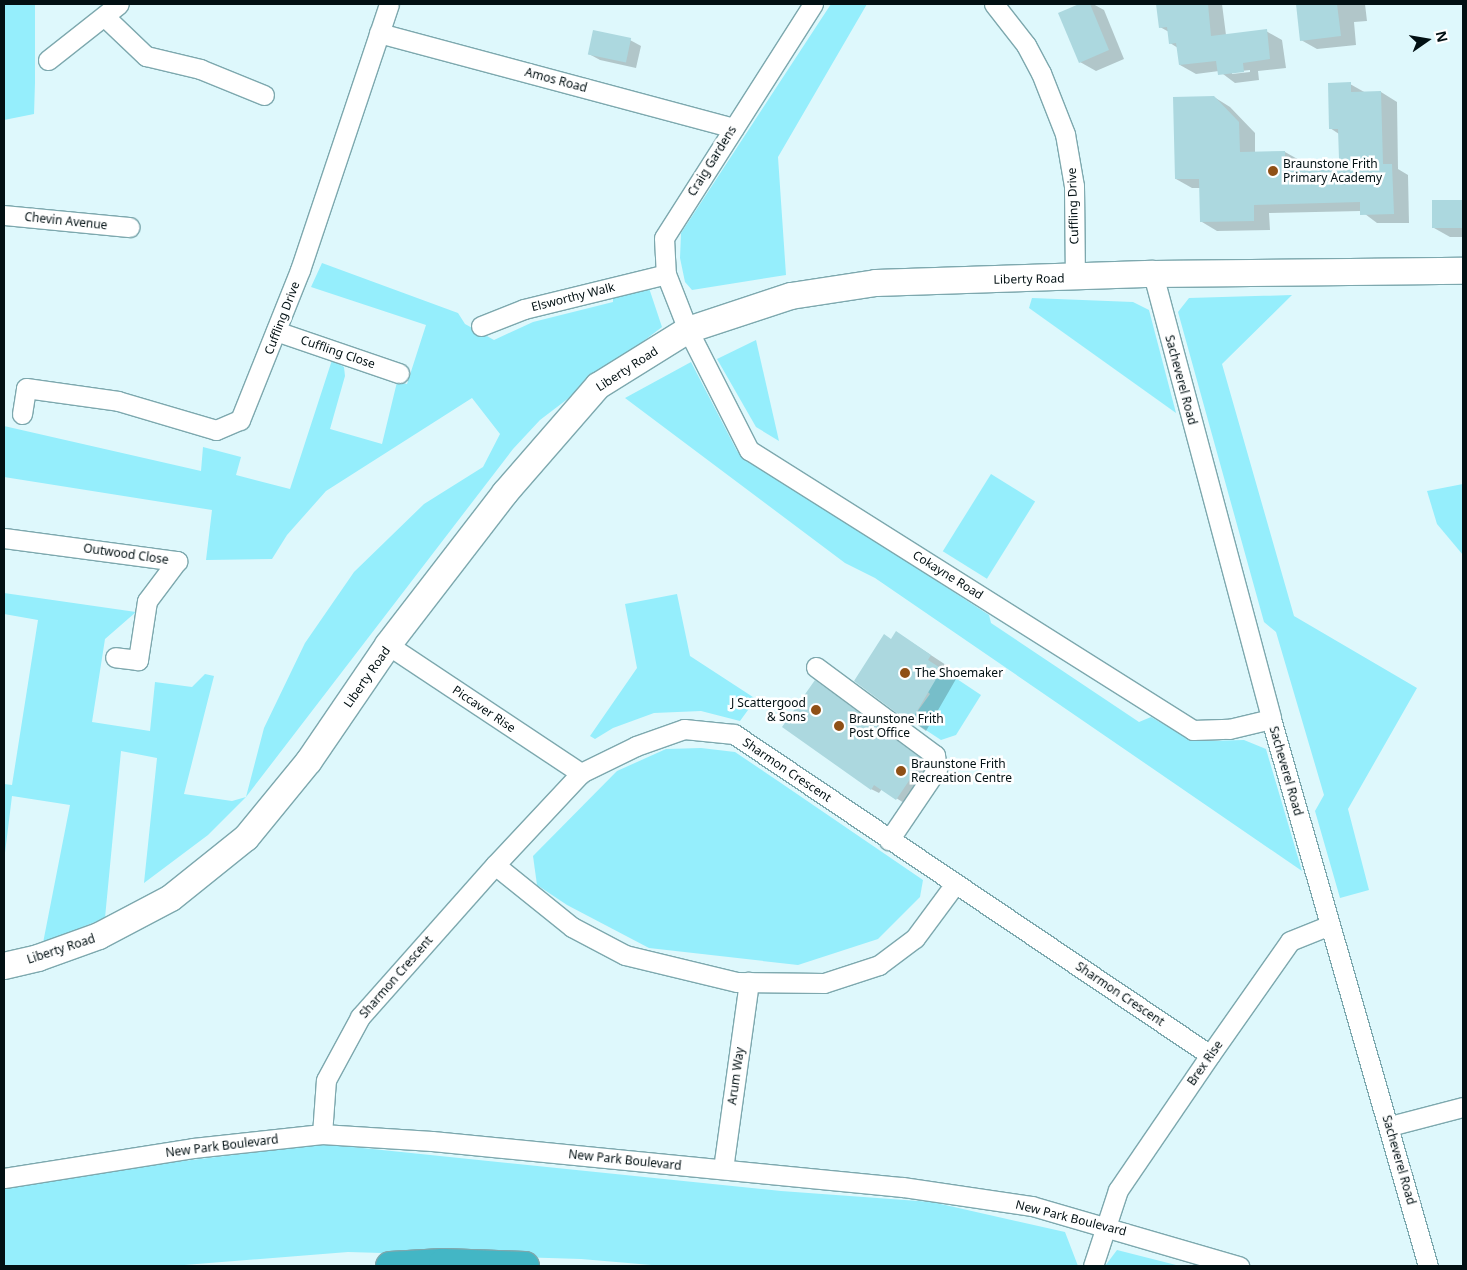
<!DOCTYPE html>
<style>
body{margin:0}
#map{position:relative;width:1467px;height:1270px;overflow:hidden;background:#def8fc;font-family:"Noto Sans",sans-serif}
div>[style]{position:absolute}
.green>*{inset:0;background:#95eefc;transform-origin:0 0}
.shadow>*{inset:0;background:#0003}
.building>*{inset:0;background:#acd8df;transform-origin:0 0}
.roads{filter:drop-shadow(1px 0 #7da8ae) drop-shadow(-1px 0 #7da8ae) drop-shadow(0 1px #7da8ae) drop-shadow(0 -1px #7da8ae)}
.street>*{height:19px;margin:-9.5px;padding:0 9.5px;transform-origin:9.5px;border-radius:9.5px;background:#fff}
.secondary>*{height:26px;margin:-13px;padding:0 13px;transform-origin:13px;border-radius:13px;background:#fff}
.highway>*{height:28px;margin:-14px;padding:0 14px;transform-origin:14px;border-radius:14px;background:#43b6c5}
.dots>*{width:14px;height:14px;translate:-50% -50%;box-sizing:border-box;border:2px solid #fff;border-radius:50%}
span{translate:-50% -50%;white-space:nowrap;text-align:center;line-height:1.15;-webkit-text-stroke:5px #fff;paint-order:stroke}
.street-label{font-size:12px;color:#021013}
.poi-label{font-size:12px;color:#021013}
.left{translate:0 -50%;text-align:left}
.right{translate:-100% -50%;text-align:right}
.frame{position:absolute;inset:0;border:5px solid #021013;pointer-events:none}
.north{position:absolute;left:1402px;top:15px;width:50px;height:50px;-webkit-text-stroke:4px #fff;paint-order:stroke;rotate:77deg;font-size:14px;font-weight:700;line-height:20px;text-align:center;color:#021013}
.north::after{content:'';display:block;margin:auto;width:18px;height:22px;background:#021013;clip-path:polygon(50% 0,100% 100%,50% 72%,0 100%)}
</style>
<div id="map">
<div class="green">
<i style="clip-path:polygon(4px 4px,35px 4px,35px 82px,34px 114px,4px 120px)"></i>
<i style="clip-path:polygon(831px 4px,867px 4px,778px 157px,786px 275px,692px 290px,685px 282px,680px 258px,681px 233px)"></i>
<i style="clip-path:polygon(322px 263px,458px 313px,465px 324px,494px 340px,533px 322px,613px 302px,613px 292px,648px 285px,662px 327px,540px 420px,513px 449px,246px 797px,208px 835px,144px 883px,157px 758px,121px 751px,105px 918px,43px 943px,70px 805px,12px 796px,4px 861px,4px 784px,12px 785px,38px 620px,4px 614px,4px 593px,136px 612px,105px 639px,92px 722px,150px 731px,155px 682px,192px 687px,205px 674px,214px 676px,184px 794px,232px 801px,246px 797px,264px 728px,305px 643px,354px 572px,424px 504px,483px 467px,500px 434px,472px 398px,326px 491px,287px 535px,272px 559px,206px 560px,212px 510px,4px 477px,4px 426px,201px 471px,203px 447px,241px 457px,236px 475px,290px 489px,332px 360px,344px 367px,345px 376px,330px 429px,382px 444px,397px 382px,407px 384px,426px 325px,311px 287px)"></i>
<i style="clip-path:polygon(1292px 295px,1222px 364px,1294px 616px,1417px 688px,1348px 809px,1369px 890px,1340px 898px,1315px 811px,1324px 795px,1276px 632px,1264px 622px,1178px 312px,1189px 298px)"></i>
<i style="clip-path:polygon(1032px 298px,1133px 302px,1149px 310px,1176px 413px,1029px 308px)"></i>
<i style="clip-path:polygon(756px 340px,779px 441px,756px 427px,717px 359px)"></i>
<i style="clip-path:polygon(691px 362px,737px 451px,989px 615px,991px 623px,1139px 722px,1151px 717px,1177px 732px,1206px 741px,1244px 740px,1266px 749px,1302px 871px,875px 578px,845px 563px,625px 398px)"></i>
<i style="left:991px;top:474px;width:52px;height:91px;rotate:32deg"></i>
<i style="clip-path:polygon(1463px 484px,1463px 555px,1437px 524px,1427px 491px)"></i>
<i style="clip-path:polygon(677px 594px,690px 656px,756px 699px,740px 721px,701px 711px,654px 713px,613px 728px,595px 739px,590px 736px,637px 668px,625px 604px)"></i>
<i style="clip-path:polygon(942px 669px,981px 695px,956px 735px,941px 740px,909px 719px,914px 711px,917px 712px,930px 694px,927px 691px)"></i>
<i style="clip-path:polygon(701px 748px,735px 752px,778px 781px,923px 880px,920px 897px,878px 939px,798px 965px,649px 948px,567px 905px,537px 885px,533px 856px,617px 771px,666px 749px)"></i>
<i style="clip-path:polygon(324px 1144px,781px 1191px,932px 1202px,1065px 1232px,1078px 1266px,663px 1266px,581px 1259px,348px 1252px,172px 1266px,4px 1266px,4px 1186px,92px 1172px)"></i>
<i style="clip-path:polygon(1117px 1250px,1180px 1266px,1105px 1266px)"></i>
</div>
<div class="shadow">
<i style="clip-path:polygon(1082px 4px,1093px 4px,1104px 10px,1124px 59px,1096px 71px,1080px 62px,1060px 13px)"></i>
<i style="clip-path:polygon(evenodd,1158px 4px,1222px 4px,1226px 35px,1266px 31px,1282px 40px,1286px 68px,1258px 71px,1259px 80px,1235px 83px,1219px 71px,1196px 74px,1180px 65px,1178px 48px,1170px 43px,1169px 32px,1160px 27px,1158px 4px,1250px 70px,1250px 72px,1232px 74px,1232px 72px,1250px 70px)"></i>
<i style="clip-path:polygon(1297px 4px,1365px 4px,1367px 21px,1354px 22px,1356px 45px,1317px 49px,1301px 40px)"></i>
<i style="clip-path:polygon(630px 40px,641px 46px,636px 68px,600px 60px,589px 54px)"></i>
<i style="clip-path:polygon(1350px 84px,1366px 93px,1381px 92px,1397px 102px,1398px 169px,1408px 175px,1409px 223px,1377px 223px,1361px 211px,1269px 213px,1270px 230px,1217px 231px,1202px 222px,1201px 188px,1192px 188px,1176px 179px,1214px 97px,1230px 107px,1255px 133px,1255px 153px,1285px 152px,1301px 161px,1340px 161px,1339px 134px,1330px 128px)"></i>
<i style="clip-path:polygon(1434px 202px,1463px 202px,1463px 237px,1450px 237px,1434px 228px)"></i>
<i style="clip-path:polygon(891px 640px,911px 642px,946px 665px,943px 669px,956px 679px,926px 731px,856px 681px)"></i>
<i style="clip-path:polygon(824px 687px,931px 766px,904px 803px,882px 789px,879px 793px,871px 789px)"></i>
</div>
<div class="building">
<i style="clip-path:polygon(1079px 4px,1090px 4px,1109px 50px,1079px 63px,1058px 13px)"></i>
<i style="clip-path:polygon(1156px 4px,1208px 4px,1211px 36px,1267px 29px,1270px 59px,1243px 63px,1244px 72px,1218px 75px,1216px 61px,1179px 65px,1176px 43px,1169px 44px,1167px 27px,1159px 28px)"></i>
<i style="clip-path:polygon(1296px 4px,1337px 4px,1341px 36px,1300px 41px)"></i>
<i style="left:593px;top:30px;width:39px;height:25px;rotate:12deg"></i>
<i style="clip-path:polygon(1351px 82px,1351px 92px,1381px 91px,1383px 164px,1392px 164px,1394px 214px,1360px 215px,1360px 202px,1254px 205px,1254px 221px,1200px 222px,1199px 179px,1175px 179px,1173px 97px,1214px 96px,1239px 122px,1240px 152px,1285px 151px,1285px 161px,1339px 159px,1338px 129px,1329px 129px,1328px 83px)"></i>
<i style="left:1463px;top:200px;width:28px;height:31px;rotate:90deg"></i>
<i style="clip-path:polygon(896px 631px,931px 655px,928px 660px,942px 669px,910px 723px,854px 681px,884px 634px,891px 639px)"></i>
<i style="clip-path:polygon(815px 680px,923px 760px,896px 800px,874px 785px,871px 790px,782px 727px)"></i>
</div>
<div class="roads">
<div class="street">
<i style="left:813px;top:4px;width:277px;rotate:122.5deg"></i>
<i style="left:664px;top:238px;width:36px;rotate:87deg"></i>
<i style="left:666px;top:274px;width:60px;rotate:68.6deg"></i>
<i style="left:688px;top:330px;width:135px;rotate:63.1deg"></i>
<i style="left:749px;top:450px;width:525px;rotate:32.24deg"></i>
<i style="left:1193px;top:730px;width:36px;rotate:-2deg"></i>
<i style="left:1229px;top:729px;width:43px;rotate:-13.4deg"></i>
<i style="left:994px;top:4px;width:52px;rotate:52deg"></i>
<i style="left:1026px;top:45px;width:32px;rotate:62deg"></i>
<i style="left:1041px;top:73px;width:66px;rotate:68.5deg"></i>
<i style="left:1065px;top:134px;width:53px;rotate:80.2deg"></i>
<i style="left:1074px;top:186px;width:92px;rotate:89.4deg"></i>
<i style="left:105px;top:17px;width:57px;rotate:43.6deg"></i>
<i style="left:146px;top:56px;width:56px;rotate:13.5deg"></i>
<i style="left:200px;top:69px;width:69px;rotate:22.1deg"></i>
<i style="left:379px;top:33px;width:367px;rotate:15deg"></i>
<i style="left:48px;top:60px;width:90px;rotate:-38.3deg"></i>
<i style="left:4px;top:215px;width:126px;rotate:5.5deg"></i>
<i style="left:1153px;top:274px;width:460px;rotate:75.1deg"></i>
<i style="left:1271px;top:719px;width:569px;rotate:73.99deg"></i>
<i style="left:481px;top:326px;width:46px;rotate:-21.6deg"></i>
<i style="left:524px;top:309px;width:146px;rotate:-13.8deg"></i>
<i style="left:276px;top:331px;width:130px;rotate:18.9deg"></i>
<i style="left:22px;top:414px;width:26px;rotate:-81deg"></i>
<i style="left:26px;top:388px;width:93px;rotate:8deg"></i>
<i style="left:118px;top:401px;width:102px;rotate:16.5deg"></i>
<i style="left:216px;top:430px;width:26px;rotate:-23deg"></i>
<i style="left:240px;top:420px;width:162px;rotate:-68.2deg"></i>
<i style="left:300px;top:270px;width:280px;rotate:-71.5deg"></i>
<i style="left:4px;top:538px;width:175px;rotate:7.6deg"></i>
<i style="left:177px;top:561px;width:50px;rotate:126.9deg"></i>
<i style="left:147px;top:601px;width:60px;rotate:98.7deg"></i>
<i style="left:138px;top:660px;width:23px;rotate:-173deg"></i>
<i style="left:388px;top:645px;width:232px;rotate:33.6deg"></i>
<i style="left:816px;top:667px;width:148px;rotate:36.5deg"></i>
<i style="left:935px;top:755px;width:14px;rotate:82deg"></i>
<i style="left:937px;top:769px;width:86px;rotate:124.1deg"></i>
<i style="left:495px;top:865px;width:99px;rotate:38.8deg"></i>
<i style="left:572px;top:927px;width:60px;rotate:27.8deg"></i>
<i style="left:625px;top:955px;width:115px;rotate:13.6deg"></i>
<i style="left:737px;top:982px;width:87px;rotate:0.7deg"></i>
<i style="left:824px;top:983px;width:58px;rotate:-18.1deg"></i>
<i style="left:879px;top:965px;width:45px;rotate:-36.9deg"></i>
<i style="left:915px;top:938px;width:67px;rotate:-53.5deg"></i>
<i style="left:1390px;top:1126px;width:75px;rotate:-14.6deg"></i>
<i style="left:322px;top:1134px;width:54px;rotate:-85.8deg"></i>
<i style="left:326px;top:1080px;width:72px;rotate:-61.6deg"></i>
<i style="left:360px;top:1017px;width:203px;rotate:-48.4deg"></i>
<i style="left:495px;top:865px;width:126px;rotate:-46.9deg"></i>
<i style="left:581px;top:773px;width:61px;rotate:-26.1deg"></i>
<i style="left:636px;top:746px;width:51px;rotate:-19.5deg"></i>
<i style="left:684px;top:729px;width:50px;rotate:5.7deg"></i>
<i style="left:734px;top:734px;width:574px;rotate:33.99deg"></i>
<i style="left:723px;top:1169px;width:189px;rotate:-82.1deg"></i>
<i style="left:4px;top:1178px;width:191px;rotate:-9deg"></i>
<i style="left:193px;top:1148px;width:130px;rotate:-6.2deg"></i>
<i style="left:322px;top:1134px;width:110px;rotate:3.6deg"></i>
<i style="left:432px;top:1141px;width:473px;rotate:5.6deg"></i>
<i style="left:903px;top:1187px;width:130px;rotate:8.4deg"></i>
<i style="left:1032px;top:1206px;width:216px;rotate:16.2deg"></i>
<i style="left:1093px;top:1266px;width:80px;rotate:-71.8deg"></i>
<i style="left:1118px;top:1190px;width:163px;rotate:-55.7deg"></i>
<i style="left:1210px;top:1055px;width:139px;rotate:-54.9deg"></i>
<i style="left:1290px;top:941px;width:43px;rotate:-21.8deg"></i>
</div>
<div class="secondary">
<i style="left:4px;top:966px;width:35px;rotate:-13deg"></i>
<i style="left:38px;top:958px;width:65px;rotate:-19.8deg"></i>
<i style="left:99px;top:936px;width:81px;rotate:-27.8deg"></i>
<i style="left:171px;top:898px;width:96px;rotate:-38.7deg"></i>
<i style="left:246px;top:838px;width:99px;rotate:-50.7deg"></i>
<i style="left:309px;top:761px;width:140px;rotate:-55.7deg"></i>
<i style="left:388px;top:645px;width:192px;rotate:-52.4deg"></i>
<i style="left:505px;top:493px;width:142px;rotate:-49deg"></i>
<i style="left:598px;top:386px;width:106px;rotate:-31.9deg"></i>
<i style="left:688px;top:330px;width:108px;rotate:-18.3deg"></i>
<i style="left:791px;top:296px;width:86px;rotate:-8.7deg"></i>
<i style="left:876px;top:283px;width:277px;rotate:-1.9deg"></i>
<i style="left:1153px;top:274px;width:310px;rotate:-0.6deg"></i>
</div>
<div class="highway">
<i style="left:390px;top:1266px;width:53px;rotate:-3.2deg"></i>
<i style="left:443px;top:1263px;width:82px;rotate:2.1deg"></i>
</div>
</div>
<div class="dots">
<i style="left:1273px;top:171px;background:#8f5016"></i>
<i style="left:905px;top:673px;background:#8f5016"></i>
<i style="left:816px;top:710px;background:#8f5016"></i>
<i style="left:839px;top:726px;background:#8f5016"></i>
<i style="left:901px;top:771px;background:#8f5016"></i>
</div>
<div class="street-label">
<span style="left:556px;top:80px;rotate:15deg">Amos Road</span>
<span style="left:712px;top:161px;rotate:-58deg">Craig Gardens</span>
<span style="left:1073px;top:206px;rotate:-92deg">Cuffling Drive</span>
<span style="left:66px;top:221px;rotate:6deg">Chevin Avenue</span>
<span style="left:1029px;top:279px;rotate:-1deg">Liberty Road</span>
<span style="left:573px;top:297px;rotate:-14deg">Elsworthy Walk</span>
<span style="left:282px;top:318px;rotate:-69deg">Cuffling Drive</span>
<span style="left:338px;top:352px;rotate:19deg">Cuffling Close</span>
<span style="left:627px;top:369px;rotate:-33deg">Liberty Road</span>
<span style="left:1181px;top:380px;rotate:75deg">Sacheverel Road</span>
<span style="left:126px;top:554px;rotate:8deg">Outwood Close</span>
<span style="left:948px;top:575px;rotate:32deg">Cokayne Road</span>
<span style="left:367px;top:677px;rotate:-55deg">Liberty Road</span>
<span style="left:484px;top:709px;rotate:34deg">Piccaver Rise</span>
<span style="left:787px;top:770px;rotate:34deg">Sharmon Crescent</span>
<span style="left:1286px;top:771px;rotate:74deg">Sacheverel Road</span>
<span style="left:61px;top:949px;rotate:-18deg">Liberty Road</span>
<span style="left:396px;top:977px;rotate:-49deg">Sharmon Crescent</span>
<span style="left:1120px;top:994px;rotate:34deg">Sharmon Crescent</span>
<span style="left:1205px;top:1063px;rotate:-55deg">Brex Rise</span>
<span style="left:736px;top:1076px;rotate:-82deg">Arum Way</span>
<span style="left:222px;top:1146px;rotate:-7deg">New Park Boulevard</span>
<span style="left:625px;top:1160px;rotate:6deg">New Park Boulevard</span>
<span style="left:1399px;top:1160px;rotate:74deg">Sacheverel Road</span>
<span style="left:1071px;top:1218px;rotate:14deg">New Park Boulevard</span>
</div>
<div class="poi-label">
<span class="left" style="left:1283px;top:171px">Braunstone Frith<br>Primary Academy</span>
<span class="left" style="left:915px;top:673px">The Shoemaker</span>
<span class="right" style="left:806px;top:710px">J Scattergood<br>&amp; Sons</span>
<span class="left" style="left:849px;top:726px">Braunstone Frith<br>Post Office</span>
<span class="left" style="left:911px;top:771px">Braunstone Frith<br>Recreation Centre</span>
</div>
<div class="frame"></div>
<div class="north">N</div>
</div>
